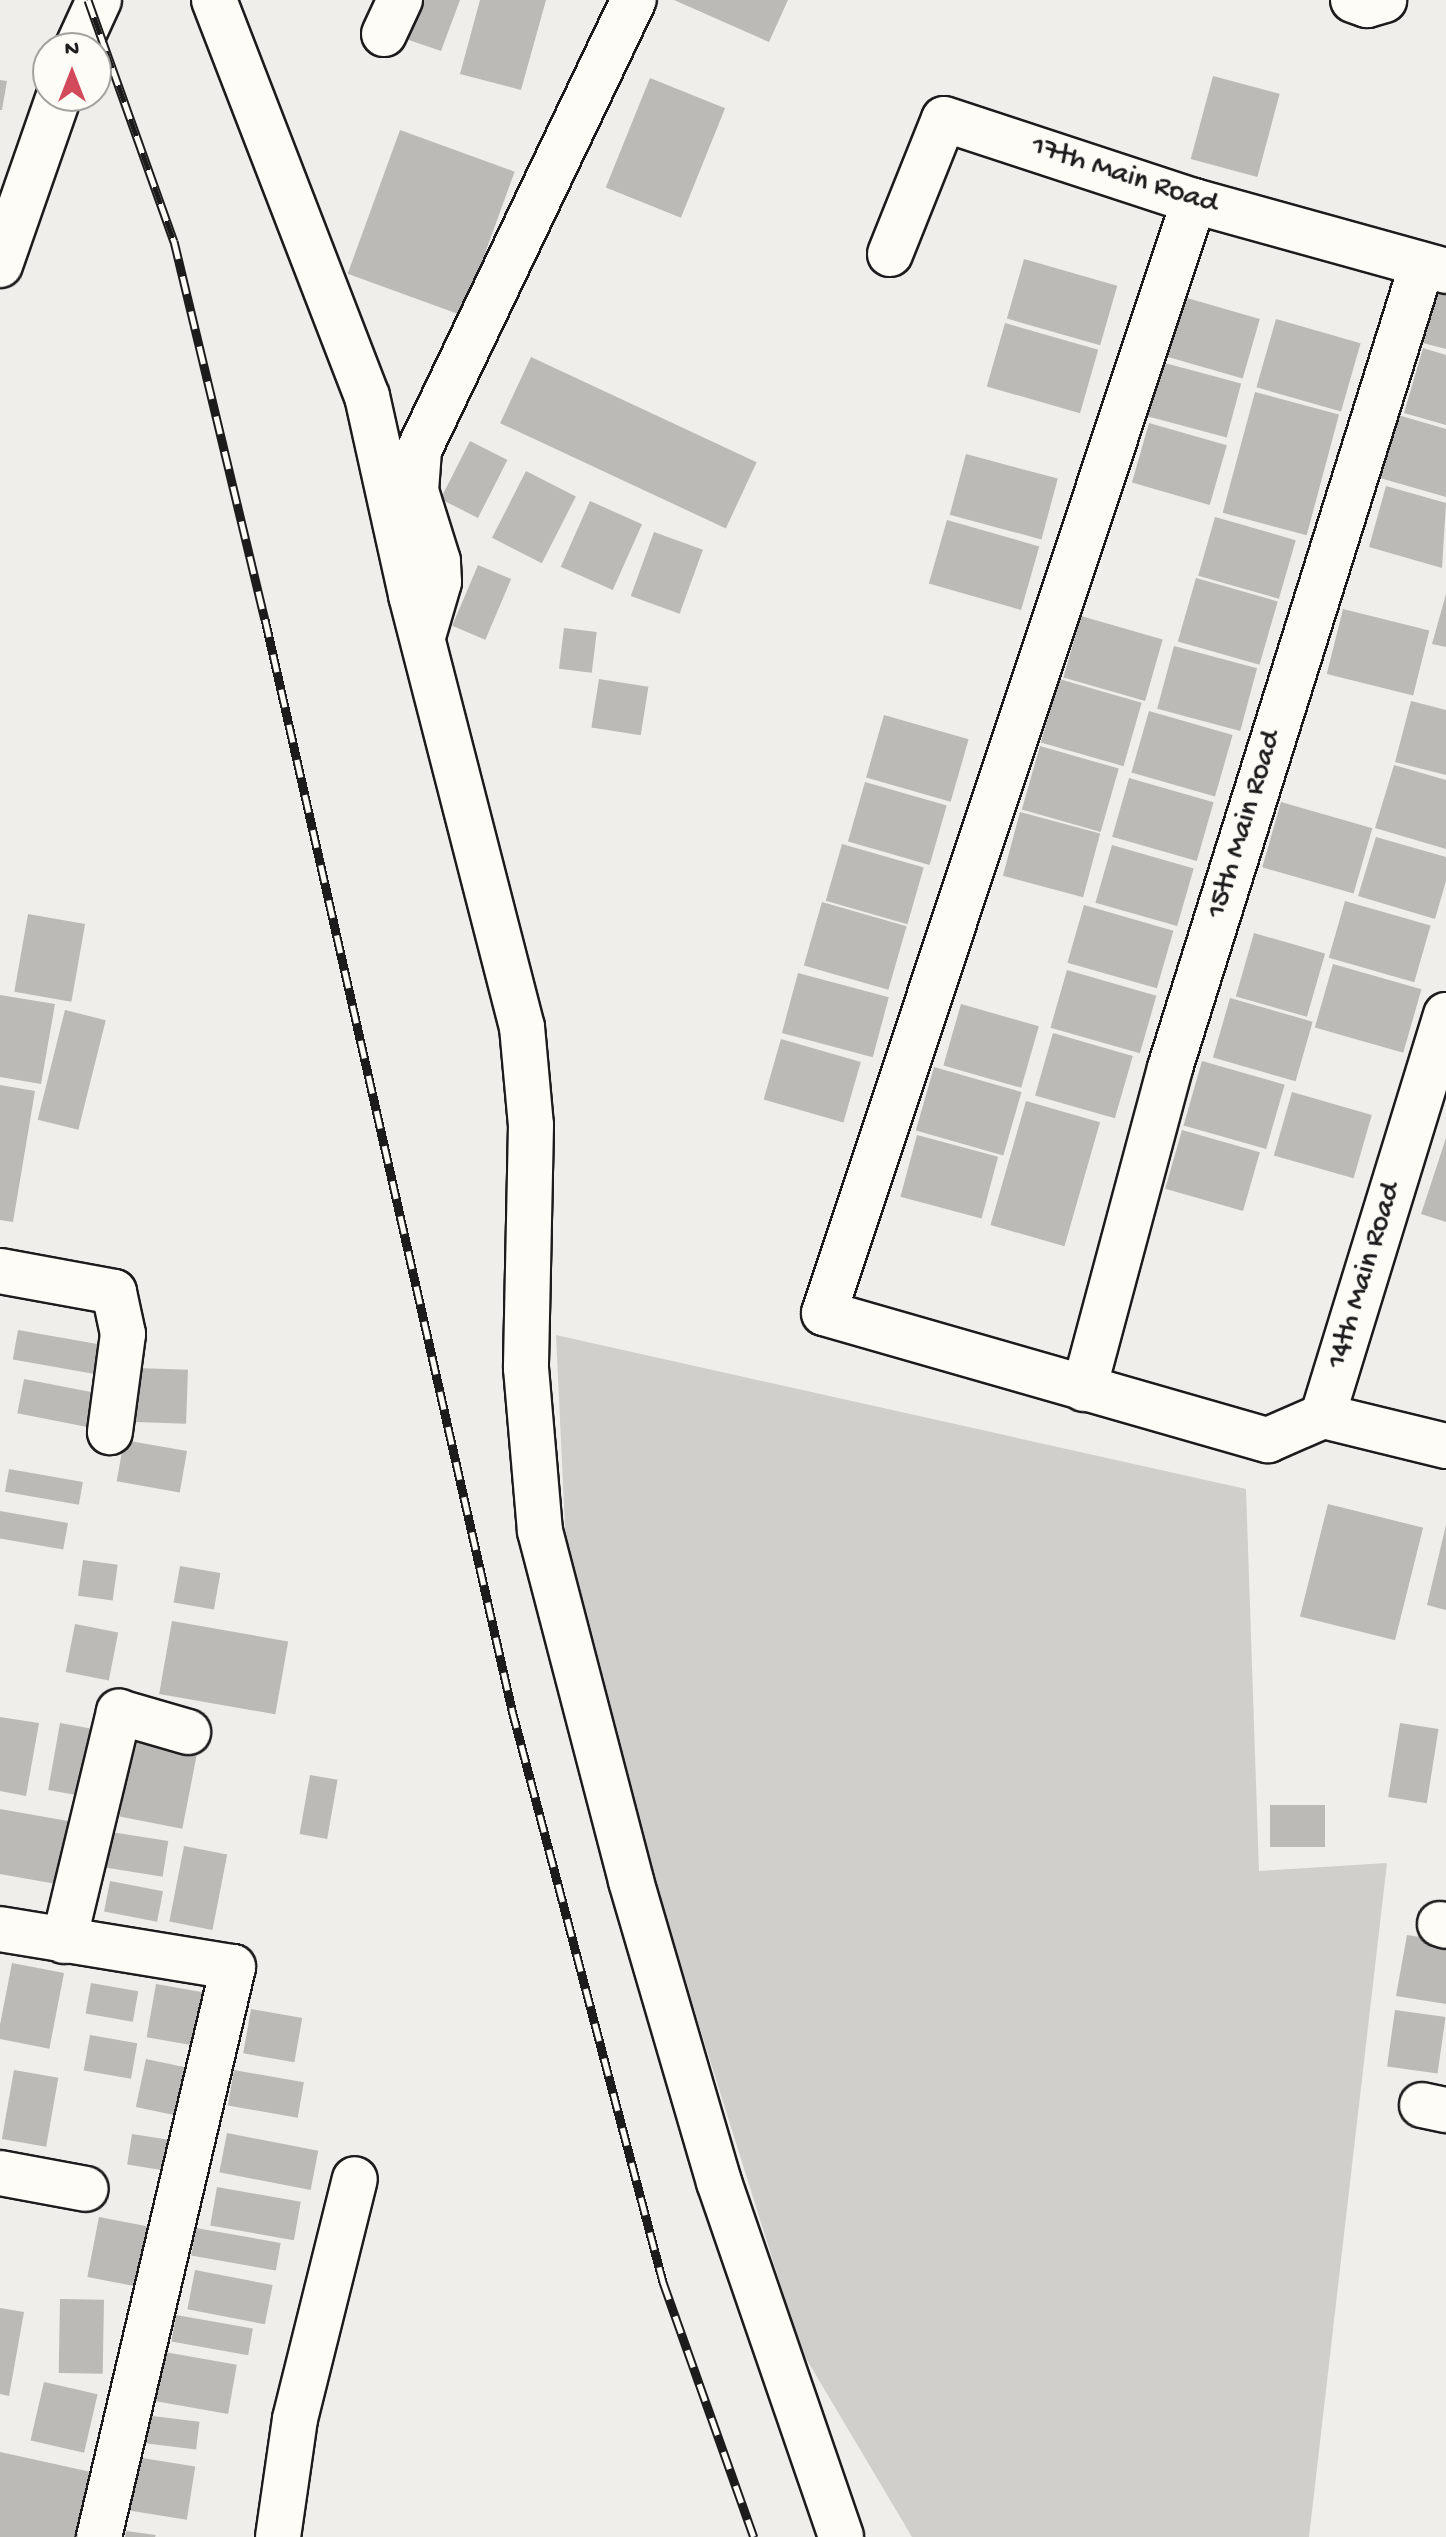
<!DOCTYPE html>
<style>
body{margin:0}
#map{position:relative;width:1446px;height:2537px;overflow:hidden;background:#f0eeea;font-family:"Gochi Hand",sans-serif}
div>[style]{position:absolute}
.green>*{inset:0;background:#d0cfcc}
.building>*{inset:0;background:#bbbab6;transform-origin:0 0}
.roads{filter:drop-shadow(2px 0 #1c1c1c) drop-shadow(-2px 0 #1c1c1c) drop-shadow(0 2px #1c1c1c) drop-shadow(0 -2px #1c1c1c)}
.minor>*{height:44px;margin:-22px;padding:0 22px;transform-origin:22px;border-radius:22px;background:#fdfcf7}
.secondary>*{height:44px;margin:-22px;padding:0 22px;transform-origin:22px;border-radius:22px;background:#fdfcf7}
.rail>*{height:9px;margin-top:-4.5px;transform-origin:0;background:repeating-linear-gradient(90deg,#fdfcf7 0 18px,#1c1c1c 0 36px);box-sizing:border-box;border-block:2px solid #1c1c1c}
span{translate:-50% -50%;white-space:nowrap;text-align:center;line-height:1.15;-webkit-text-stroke:6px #fdfcf7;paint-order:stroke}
.street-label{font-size:30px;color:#1c1c1c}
.north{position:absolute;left:32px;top:32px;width:80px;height:80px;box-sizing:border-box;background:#fdfcf7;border:2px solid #a3a29f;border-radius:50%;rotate:0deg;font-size:22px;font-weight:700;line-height:32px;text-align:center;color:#1c1c1c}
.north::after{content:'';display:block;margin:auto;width:28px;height:36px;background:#d1495b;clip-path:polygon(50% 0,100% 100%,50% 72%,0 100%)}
</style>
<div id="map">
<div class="green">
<i style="clip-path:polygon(556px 1335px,1246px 1489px,1259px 1871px,1387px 1863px,1309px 2537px,912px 2537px,801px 2350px,569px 1611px)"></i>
</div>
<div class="building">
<i style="clip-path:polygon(413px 0,460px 0,441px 51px,400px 37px)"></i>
<i style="clip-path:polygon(480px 0,546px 0,521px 90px,460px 74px)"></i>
<i style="clip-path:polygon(674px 0,788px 0,769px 42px)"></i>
<i style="left:1213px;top:76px;width:69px;height:86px;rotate:15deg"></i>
<i style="left:650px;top:78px;width:81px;height:118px;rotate:22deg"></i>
<i style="clip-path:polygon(0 80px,7px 81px,2px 110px,0 110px)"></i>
<i style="left:400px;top:130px;width:122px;height:153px;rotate:20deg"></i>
<i style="left:1024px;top:259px;width:97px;height:62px;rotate:16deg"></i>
<i style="clip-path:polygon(1439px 291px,1446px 293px,1446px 349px,1423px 343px)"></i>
<i style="left:1180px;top:296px;width:83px;height:62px;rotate:16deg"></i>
<i style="left:1276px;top:319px;width:88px;height:71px;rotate:16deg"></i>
<i style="left:1005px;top:323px;width:97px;height:66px;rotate:16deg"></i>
<i style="clip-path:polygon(1423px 348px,1446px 355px,1446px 425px,1404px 413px)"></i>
<i style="left:531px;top:357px;width:249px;height:73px;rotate:25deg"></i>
<i style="left:1161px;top:362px;width:83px;height:56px;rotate:15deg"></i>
<i style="left:1255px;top:392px;width:87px;height:125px;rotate:15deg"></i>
<i style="clip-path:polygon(1398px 415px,1446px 429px,1446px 497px,1380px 478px)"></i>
<i style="left:1149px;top:423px;width:81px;height:62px;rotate:16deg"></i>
<i style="left:470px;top:441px;width:42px;height:65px;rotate:27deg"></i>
<i style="left:966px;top:454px;width:95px;height:63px;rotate:15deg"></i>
<i style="left:526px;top:471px;width:56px;height:75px;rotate:27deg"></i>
<i style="clip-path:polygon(1386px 486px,1446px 503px,1442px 568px,1369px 547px)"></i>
<i style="left:590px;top:501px;width:57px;height:72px;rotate:24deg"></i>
<i style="left:1215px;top:517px;width:84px;height:61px;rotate:16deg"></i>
<i style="left:947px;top:520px;width:96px;height:66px;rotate:16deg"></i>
<i style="left:654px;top:532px;width:52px;height:68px;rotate:20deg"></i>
<i style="left:478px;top:565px;width:36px;height:66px;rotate:23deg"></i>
<i style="left:1196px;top:578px;width:85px;height:66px;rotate:16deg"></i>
<i style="clip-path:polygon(1446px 594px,1446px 647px,1432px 644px)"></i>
<i style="left:1343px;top:609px;width:89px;height:67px;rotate:14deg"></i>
<i style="left:1081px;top:616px;width:85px;height:64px;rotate:16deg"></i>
<i style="left:564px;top:628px;width:33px;height:41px;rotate:7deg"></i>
<i style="left:1174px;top:646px;width:86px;height:65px;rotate:15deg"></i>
<i style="left:599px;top:679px;width:50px;height:49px;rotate:9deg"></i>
<i style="left:1059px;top:679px;width:86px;height:66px;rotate:16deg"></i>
<i style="clip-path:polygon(1411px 701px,1446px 710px,1446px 775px,1395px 762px)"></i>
<i style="left:1149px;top:711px;width:87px;height:64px;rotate:16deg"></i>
<i style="left:884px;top:715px;width:88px;height:65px;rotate:16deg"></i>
<i style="left:1040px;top:746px;width:82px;height:66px;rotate:16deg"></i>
<i style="clip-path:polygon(1394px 765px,1446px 780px,1446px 849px,1375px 828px)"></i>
<i style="left:1129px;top:778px;width:88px;height:61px;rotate:16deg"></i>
<i style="left:865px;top:782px;width:85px;height:62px;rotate:16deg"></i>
<i style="left:1281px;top:802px;width:95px;height:68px;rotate:16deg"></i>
<i style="left:1020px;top:812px;width:83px;height:66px;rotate:15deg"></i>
<i style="clip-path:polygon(1376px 837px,1446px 857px,1446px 881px,1435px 919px,1358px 896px)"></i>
<i style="left:842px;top:844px;width:85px;height:59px;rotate:16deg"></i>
<i style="left:1112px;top:845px;width:85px;height:60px;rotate:16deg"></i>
<i style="left:1345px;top:901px;width:89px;height:59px;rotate:16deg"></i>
<i style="left:822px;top:902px;width:88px;height:66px;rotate:16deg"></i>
<i style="left:1084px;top:905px;width:93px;height:60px;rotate:16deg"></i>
<i style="left:28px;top:914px;width:58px;height:79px;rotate:10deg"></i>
<i style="left:1254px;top:933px;width:74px;height:66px;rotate:16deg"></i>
<i style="left:1333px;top:964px;width:92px;height:66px;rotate:16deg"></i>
<i style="left:1067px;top:970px;width:93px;height:60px;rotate:16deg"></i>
<i style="left:798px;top:973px;width:94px;height:62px;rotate:15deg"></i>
<i style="clip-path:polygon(0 995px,55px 1004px,41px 1084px,0 1077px)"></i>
<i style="left:1230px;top:998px;width:86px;height:62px;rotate:16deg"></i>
<i style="left:961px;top:1004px;width:81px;height:64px;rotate:16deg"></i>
<i style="left:65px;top:1010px;width:42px;height:113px;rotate:14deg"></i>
<i style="left:1053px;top:1033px;width:83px;height:65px;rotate:16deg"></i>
<i style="left:781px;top:1039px;width:83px;height:63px;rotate:16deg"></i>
<i style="left:1202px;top:1061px;width:86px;height:67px;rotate:16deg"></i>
<i style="left:934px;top:1067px;width:91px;height:66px;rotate:16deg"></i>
<i style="clip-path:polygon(0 1085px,35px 1091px,13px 1222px,0 1220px)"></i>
<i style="left:1292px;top:1092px;width:83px;height:66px;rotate:16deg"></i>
<i style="left:1026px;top:1101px;width:77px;height:129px;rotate:16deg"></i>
<i style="left:1182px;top:1130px;width:81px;height:61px;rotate:16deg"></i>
<i style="left:917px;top:1135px;width:84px;height:64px;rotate:15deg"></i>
<i style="clip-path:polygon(1446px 1138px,1446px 1222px,1421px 1214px)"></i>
<i style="left:18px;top:1330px;width:89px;height:30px;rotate:10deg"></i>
<i style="left:137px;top:1368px;width:51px;height:54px;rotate:2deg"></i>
<i style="left:24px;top:1379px;width:75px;height:35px;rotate:11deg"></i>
<i style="left:124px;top:1440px;width:64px;height:42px;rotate:10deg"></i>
<i style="left:9px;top:1469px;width:75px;height:23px;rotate:10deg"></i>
<i style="left:1328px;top:1504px;width:98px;height:116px;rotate:14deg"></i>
<i style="left:0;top:1511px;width:69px;height:27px;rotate:10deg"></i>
<i style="clip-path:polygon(1446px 1525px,1446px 1610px,1427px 1605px)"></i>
<i style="left:83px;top:1560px;width:35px;height:36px;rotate:8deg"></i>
<i style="left:180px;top:1566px;width:41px;height:37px;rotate:10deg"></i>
<i style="left:172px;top:1621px;width:118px;height:74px;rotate:10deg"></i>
<i style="left:75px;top:1624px;width:44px;height:49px;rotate:11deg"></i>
<i style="clip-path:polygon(0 1717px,39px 1723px,26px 1796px,0 1791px)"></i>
<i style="left:60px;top:1723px;width:40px;height:68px;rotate:10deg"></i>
<i style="left:1400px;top:1723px;width:39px;height:75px;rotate:9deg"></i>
<i style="left:134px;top:1742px;width:64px;height:76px;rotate:11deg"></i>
<i style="left:310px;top:1775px;width:28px;height:60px;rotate:10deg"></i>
<i style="left:1270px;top:1805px;width:55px;height:42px"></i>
<i style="clip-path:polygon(0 1809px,85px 1824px,73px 1887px,0 1874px)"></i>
<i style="left:111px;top:1832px;width:58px;height:36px;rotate:9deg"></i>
<i style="left:184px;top:1846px;width:44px;height:77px;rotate:11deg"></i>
<i style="left:110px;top:1881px;width:54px;height:31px;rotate:11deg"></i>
<i style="clip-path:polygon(1407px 1935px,1446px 1941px,1446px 2004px,1396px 1996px)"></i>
<i style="left:12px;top:1963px;width:53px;height:77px;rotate:11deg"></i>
<i style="left:91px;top:1983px;width:48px;height:31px;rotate:10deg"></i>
<i style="left:156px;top:1984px;width:58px;height:54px;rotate:10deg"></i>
<i style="left:251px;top:2009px;width:52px;height:45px;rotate:10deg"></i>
<i style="left:1395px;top:2010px;width:51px;height:57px;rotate:8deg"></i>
<i style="left:90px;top:2035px;width:48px;height:36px;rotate:10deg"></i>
<i style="left:146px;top:2059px;width:45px;height:49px;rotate:12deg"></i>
<i style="left:14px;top:2070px;width:45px;height:70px;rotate:10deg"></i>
<i style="left:234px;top:2070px;width:71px;height:36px;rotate:10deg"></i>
<i style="left:227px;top:2133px;width:93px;height:40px;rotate:11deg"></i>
<i style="left:132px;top:2134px;width:55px;height:31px;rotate:9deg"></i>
<i style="left:217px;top:2187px;width:85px;height:39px;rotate:10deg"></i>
<i style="left:99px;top:2217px;width:53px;height:61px;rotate:11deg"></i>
<i style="left:196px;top:2228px;width:86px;height:28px;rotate:10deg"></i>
<i style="left:195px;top:2270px;width:79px;height:40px;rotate:11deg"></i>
<i style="left:60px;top:2299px;width:44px;height:74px;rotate:1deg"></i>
<i style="clip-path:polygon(0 2308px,24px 2312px,9px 2396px,0 2394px)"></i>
<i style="left:176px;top:2315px;width:78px;height:27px;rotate:10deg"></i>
<i style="left:159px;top:2351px;width:79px;height:50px;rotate:10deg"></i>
<i style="left:44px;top:2382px;width:55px;height:60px;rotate:13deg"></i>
<i style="left:136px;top:2414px;width:64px;height:28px;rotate:7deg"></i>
<i style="clip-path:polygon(0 2452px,91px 2472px,77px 2537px,0 2537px)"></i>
<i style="left:136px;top:2457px;width:60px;height:54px;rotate:9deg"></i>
<i style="clip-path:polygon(126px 2531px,156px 2535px,155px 2537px,125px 2537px)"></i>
</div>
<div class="roads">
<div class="minor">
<i style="left:214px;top:0;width:425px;rotate:68.9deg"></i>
<i style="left:367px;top:396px;width:204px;rotate:77.5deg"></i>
<i style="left:411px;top:595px;width:446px;rotate:75.6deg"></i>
<i style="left:522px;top:1027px;width:98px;rotate:84.8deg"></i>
<i style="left:531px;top:1125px;width:243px;rotate:91.2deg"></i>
<i style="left:526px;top:1368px;width:164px;rotate:85.1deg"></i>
<i style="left:540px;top:1531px;width:362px;rotate:75.4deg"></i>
<i style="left:631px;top:1881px;width:314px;rotate:73.7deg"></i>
<i style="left:719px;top:2182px;width:375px;rotate:71deg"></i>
<i style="left:1353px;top:0;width:15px;rotate:20deg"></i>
<i style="left:1367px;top:5px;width:18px;rotate:-16deg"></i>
<i style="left:384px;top:34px;width:38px;rotate:-65deg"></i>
<i style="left:1194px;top:201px;width:1172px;rotate:108.4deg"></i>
<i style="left:824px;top:1313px;width:462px;rotate:16deg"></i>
<i style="left:1268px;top:1440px;width:60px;rotate:-23.6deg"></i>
<i style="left:890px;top:254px;width:145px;rotate:-68.2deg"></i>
<i style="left:944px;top:119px;width:263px;rotate:18.2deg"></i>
<i style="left:1194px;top:201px;width:262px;rotate:15.5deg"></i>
<i style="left:424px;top:633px;width:53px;rotate:-73.6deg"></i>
<i style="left:439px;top:582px;width:21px;rotate:-93deg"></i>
<i style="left:438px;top:561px;width:73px;rotate:-107.4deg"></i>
<i style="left:416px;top:491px;width:41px;rotate:-85.8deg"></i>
<i style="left:419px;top:450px;width:499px;rotate:-64.5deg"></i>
<i style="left:1446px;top:1015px;width:419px;rotate:107.1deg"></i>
<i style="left:1323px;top:1416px;width:127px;rotate:13.7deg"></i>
<i style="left:0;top:1271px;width:116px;rotate:10.4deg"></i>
<i style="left:114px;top:1292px;width:43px;rotate:77.9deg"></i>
<i style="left:123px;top:1334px;width:99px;rotate:97.6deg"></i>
<i style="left:1084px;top:1389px;width:332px;rotate:-75deg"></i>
<i style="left:1170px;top:1068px;width:842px;rotate:-72.58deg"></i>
<i style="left:1440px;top:1924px;width:6px;rotate:18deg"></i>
<i style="left:0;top:1929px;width:236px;rotate:9.3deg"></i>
<i style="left:233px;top:1967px;width:586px;rotate:103.23deg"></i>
<i style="left:64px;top:1941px;width:236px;rotate:-76.5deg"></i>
<i style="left:119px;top:1712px;width:72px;rotate:16.2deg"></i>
<i style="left:1422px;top:2105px;width:25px;rotate:12deg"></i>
<i style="left:0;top:2173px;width:87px;rotate:10.5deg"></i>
<i style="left:278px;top:2537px;width:119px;rotate:-81.8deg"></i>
<i style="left:295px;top:2419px;width:247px;rotate:-76deg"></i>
</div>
<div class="secondary">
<i style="left:77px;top:48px;width:53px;rotate:-65.4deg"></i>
<i style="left:0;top:265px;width:179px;rotate:-70.8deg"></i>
</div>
</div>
<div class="rail">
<i style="left:88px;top:0;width:256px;rotate:70.4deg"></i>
<i style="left:174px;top:241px;width:389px;rotate:76.5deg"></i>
<i style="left:265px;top:619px;width:1119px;rotate:77.24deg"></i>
<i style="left:512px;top:1710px;width:592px;rotate:75.21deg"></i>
<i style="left:663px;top:2282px;width:271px;rotate:70.4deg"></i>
</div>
<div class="street-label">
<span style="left:1124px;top:177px;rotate:18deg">17th Main Road</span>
<span style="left:1246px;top:825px;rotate:-73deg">15th Main Road</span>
<span style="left:1366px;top:1276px;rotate:-73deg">14th Main Road</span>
</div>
<div class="north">N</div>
</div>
